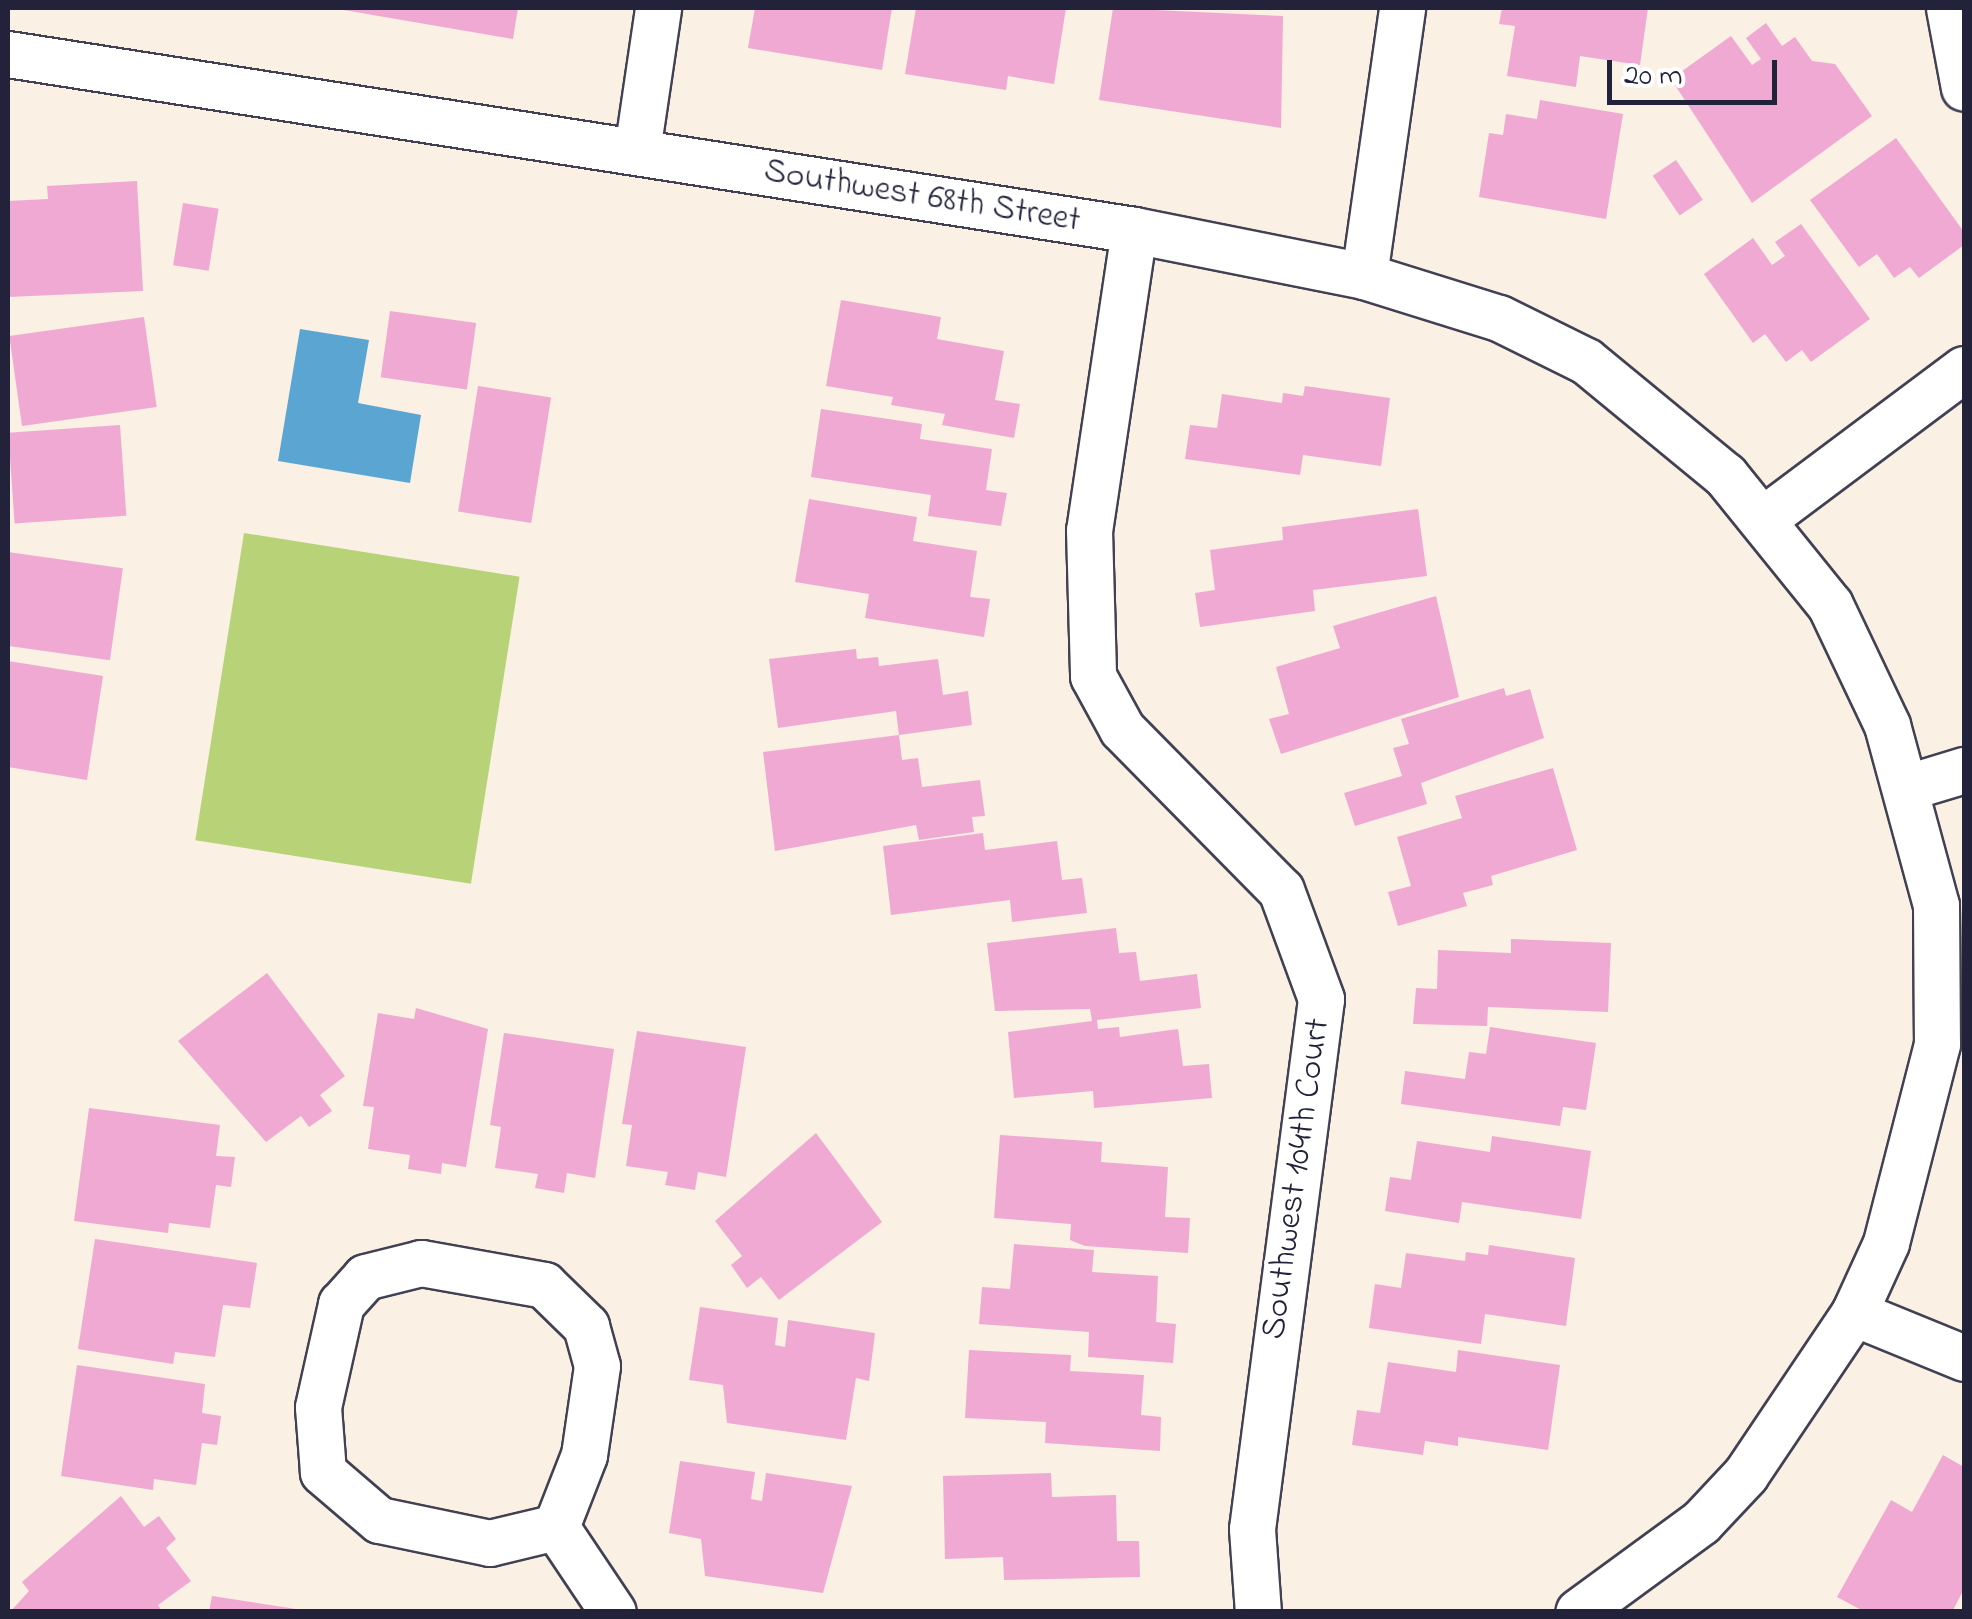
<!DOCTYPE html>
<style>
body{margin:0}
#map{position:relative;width:1972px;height:1619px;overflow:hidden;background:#faf0e3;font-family:"Indie Flower",sans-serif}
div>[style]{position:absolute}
.green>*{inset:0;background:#b8d278;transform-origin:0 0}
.water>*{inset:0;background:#5ba5d3}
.building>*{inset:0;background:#f0a9d3;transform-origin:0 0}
.roads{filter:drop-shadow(2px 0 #424154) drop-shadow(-2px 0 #424154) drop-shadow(0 2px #424154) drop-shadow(0 -2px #424154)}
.street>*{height:45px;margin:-22.5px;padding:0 22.5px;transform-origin:22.5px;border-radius:22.5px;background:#fff}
span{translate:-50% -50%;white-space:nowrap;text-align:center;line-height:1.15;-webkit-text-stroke:8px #fff;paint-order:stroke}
.street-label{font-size:35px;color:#22223b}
.frame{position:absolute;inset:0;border:10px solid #22223b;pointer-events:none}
.scale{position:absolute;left:1607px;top:60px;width:170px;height:45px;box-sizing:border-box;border:5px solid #22223b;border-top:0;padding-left:12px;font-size:30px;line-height:35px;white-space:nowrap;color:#22223b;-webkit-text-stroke:8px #fff;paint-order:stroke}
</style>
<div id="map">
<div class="green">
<i style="left:244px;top:533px;width:279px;height:311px;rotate:9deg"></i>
</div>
<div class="water">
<i style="clip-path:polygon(300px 329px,369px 340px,358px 403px,421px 415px,410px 483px,278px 461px)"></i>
</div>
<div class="building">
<i style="clip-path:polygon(332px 8px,518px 8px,513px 39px)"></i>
<i style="clip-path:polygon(755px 8px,892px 8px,882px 70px,748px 48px)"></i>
<i style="clip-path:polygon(916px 8px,1066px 8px,1054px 84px,1008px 76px,1006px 90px,905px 74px)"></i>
<i style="clip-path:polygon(1113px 8px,1283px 16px,1281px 128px,1099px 100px)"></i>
<i style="clip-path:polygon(1502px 8px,1648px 8px,1640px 65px,1580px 56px,1576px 87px,1507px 76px,1515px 26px,1499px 24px)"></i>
<i style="clip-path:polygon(1766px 23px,1782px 46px,1795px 37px,1812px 61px,1835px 64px,1872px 116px,1752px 203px,1671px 79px,1731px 36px,1752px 65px,1761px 59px,1746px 38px)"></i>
<i style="clip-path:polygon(1540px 100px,1623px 114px,1606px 219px,1479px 197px,1489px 133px,1503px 135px,1506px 114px,1537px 119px)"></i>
<i style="clip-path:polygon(1896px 138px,1964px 232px,1964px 245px,1919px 278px,1910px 267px,1894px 278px,1877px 254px,1859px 267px,1810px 200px)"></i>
<i style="left:1676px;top:160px;width:48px;height:28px;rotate:56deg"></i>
<i style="clip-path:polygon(137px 181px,143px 291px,8px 297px,8px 201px,48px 199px,47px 186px)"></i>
<i style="left:183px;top:203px;width:36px;height:63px;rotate:9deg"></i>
<i style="clip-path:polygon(1801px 224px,1870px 319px,1811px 362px,1802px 350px,1786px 362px,1765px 334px,1753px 343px,1704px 274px,1753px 238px,1772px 265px,1785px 256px,1775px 242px)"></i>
<i style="clip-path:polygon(841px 300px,941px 317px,937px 339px,1004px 351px,995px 400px,1020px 404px,1014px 438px,942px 425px,945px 414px,891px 405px,893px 397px,826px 386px)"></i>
<i style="left:390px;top:311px;width:87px;height:67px;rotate:8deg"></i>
<i style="left:144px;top:317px;width:91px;height:136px;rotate:82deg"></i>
<i style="left:478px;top:386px;width:74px;height:127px;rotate:9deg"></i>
<i style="clip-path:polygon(1305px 386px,1390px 398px,1381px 466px,1303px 455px,1300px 475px,1185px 459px,1190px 425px,1217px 428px,1222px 394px,1282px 403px,1283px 393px,1303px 396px)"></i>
<i style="clip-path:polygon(821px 409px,922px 424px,920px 439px,992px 449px,986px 490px,1007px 493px,1001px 526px,928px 516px,931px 495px,811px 477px)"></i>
<i style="left:120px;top:425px;width:91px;height:112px;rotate:86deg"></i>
<i style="clip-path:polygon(809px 499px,917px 517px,913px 541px,977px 551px,970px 597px,990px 599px,984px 637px,865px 618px,869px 594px,795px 582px)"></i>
<i style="clip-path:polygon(1418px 509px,1427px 576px,1313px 590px,1315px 611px,1200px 627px,1195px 593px,1215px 590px,1210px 550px,1283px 540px,1282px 527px)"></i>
<i style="left:8px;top:552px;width:116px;height:93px;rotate:8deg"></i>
<i style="clip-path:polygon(1436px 596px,1459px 697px,1281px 754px,1269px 719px,1289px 714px,1276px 667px,1340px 648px,1333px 626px)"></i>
<i style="clip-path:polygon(856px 649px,857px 659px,878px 657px,879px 666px,938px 659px,943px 695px,968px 691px,972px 725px,899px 735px,896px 711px,778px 728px,769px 659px)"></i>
<i style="clip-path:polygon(8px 661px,103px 676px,87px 780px,8px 767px)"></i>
<i style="clip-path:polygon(1504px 688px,1506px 696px,1530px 689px,1544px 738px,1421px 783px,1427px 804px,1355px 826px,1344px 793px,1402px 776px,1393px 748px,1409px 744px,1401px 719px)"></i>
<i style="clip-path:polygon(899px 735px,902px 760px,918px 758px,922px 787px,980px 780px,985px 816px,972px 817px,974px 832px,919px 840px,916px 825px,775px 851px,763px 752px)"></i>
<i style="clip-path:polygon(1553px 768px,1577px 850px,1491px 876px,1493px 885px,1463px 893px,1467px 906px,1398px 926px,1388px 892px,1411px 886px,1397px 837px,1462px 818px,1455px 796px)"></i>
<i style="clip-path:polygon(983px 833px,985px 850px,1057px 841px,1062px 880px,1082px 878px,1087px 913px,1012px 922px,1010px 900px,891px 915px,883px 846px)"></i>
<i style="clip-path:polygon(1116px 928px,1119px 953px,1136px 952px,1140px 981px,1197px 974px,1201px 1008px,1097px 1020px,1098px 1029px,1119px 1027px,1120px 1037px,1178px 1029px,1183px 1066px,1209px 1064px,1212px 1098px,1094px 1108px,1093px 1091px,1014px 1098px,1008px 1032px,1092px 1021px,1090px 1009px,995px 1011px,987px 943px)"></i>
<i style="clip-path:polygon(1511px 939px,1611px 943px,1608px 1012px,1488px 1007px,1487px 1026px,1413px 1024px,1416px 988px,1437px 989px,1438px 950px,1511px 953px)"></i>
<i style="clip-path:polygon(267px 973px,345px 1076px,320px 1095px,332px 1111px,309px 1127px,301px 1116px,266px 1142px,178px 1041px)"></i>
<i style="clip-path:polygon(416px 1008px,488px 1029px,466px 1167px,442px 1163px,441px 1174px,408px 1169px,410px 1155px,368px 1149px,374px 1107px,363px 1106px,378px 1013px,414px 1019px)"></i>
<i style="clip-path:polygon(1490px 1027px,1596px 1043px,1586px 1110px,1563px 1107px,1560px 1126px,1401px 1104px,1405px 1071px,1465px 1079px,1469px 1052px,1486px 1054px)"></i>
<i style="clip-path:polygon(637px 1031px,746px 1047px,726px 1177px,698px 1172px,695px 1190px,665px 1185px,668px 1172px,626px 1166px,632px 1125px,622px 1124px)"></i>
<i style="clip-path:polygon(504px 1033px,614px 1049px,595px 1178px,567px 1173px,564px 1193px,535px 1188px,538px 1174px,495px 1168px,501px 1127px,490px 1125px)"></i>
<i style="clip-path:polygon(89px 1108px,220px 1125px,216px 1156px,235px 1157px,231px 1187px,216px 1185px,210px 1228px,169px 1223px,168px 1233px,74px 1221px)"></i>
<i style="clip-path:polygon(816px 1133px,882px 1222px,779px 1300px,761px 1277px,747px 1288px,731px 1265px,742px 1256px,715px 1221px)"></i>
<i style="clip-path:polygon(1000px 1135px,1102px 1142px,1101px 1162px,1168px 1167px,1165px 1217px,1190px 1218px,1188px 1253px,1085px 1246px,1070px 1240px,1071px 1224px,994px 1218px)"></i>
<i style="clip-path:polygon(1492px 1136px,1591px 1151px,1581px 1219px,1462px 1202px,1459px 1223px,1385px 1211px,1390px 1177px,1411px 1180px,1417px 1141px,1490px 1152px)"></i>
<i style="clip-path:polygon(95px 1239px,257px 1263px,250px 1308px,223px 1305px,215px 1357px,175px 1352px,173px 1364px,78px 1349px)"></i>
<i style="clip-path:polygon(1014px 1244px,1094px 1250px,1092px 1272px,1158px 1276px,1156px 1322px,1176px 1324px,1173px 1363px,1088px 1357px,1089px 1332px,979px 1324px,982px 1287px,1010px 1289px)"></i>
<i style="clip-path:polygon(1489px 1245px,1575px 1258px,1566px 1326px,1485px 1314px,1481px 1344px,1369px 1328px,1375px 1284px,1401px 1288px,1406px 1253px,1465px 1261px,1466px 1252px,1488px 1255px)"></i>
<i style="clip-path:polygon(700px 1307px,778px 1318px,775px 1345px,785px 1347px,788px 1320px,875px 1333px,869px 1381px,856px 1378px,846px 1440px,727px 1423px,723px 1385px,689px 1380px)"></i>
<i style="clip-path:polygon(969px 1350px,1071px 1355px,1070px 1371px,1144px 1375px,1141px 1415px,1161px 1417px,1160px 1451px,1045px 1443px,1046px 1422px,965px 1418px)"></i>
<i style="clip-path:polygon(1458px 1350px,1560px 1365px,1548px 1450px,1458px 1437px,1458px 1446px,1425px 1441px,1423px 1455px,1352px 1445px,1357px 1410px,1380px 1413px,1388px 1362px,1456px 1372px)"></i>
<i style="clip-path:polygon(77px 1365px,205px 1384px,202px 1413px,221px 1416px,217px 1445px,202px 1443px,196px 1485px,154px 1479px,153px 1490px,61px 1476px)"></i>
<i style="clip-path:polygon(1943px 1455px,1964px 1467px,1964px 1589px,1952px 1612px,1865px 1612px,1837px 1597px,1891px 1500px,1912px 1512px)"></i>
<i style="clip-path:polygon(680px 1461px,755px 1472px,751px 1499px,762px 1501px,766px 1473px,852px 1486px,823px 1593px,705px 1576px,701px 1539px,669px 1533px)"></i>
<i style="clip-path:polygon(1051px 1473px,1052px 1497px,1116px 1495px,1117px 1541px,1139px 1541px,1140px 1577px,1004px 1580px,1003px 1557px,945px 1559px,943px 1476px)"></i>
<i style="clip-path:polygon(121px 1496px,144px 1527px,159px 1516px,176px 1539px,166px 1548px,191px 1581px,158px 1605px,162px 1612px,10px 1612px,29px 1591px,22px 1582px)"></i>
<i style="clip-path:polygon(212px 1596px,296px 1609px,296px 1612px,209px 1612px)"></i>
</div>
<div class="roads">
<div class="street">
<i style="left:1949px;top:8px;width:81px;rotate:79.4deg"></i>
<i style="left:8px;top:54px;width:1140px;rotate:8.88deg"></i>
<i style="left:1134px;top:230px;width:235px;rotate:11.3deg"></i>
<i style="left:1364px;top:276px;width:141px;rotate:17.3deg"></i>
<i style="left:1499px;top:318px;width:97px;rotate:26.3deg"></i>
<i style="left:1586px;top:361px;width:180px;rotate:39.4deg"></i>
<i style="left:1725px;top:475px;width:167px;rotate:51.1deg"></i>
<i style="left:1830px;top:605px;width:133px;rotate:64.6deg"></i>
<i style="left:1887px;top:725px;width:187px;rotate:74.8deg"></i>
<i style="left:1936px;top:905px;width:139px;rotate:89.6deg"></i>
<i style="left:1937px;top:1044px;width:205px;rotate:104.4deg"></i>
<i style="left:1886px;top:1243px;width:77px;rotate:114.6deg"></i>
<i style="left:1854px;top:1313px;width:194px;rotate:123.9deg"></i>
<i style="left:1746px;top:1474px;width:66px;rotate:133.2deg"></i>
<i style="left:1701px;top:1522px;width:152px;rotate:143.8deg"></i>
<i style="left:637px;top:151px;width:145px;rotate:-81.6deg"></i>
<i style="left:1134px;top:230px;width:303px;rotate:98.5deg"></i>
<i style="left:1089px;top:530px;width:146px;rotate:88.4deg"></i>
<i style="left:1093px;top:676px;width:60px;rotate:61.3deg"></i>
<i style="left:1122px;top:729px;width:226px;rotate:45.4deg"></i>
<i style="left:1281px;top:890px;width:116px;rotate:69.8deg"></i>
<i style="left:1321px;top:999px;width:534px;rotate:97.42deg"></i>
<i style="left:1252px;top:1529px;width:83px;rotate:85.9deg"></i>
<i style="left:1364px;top:276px;width:271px;rotate:-81.9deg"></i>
<i style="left:1766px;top:517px;width:247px;rotate:-36.8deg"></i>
<i style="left:1908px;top:787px;width:59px;rotate:-16.9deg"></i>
<i style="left:421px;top:1263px;width:125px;rotate:10.1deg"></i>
<i style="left:544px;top:1285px;width:59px;rotate:44.3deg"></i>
<i style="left:586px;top:1326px;width:41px;rotate:74.6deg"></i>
<i style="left:597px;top:1366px;width:90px;rotate:98.3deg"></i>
<i style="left:584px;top:1455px;width:77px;rotate:111.3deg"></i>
<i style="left:556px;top:1527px;width:68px;rotate:166.4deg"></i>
<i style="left:490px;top:1543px;width:113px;rotate:-168.3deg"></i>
<i style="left:379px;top:1520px;width:74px;rotate:-139.4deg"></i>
<i style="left:323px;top:1472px;width:65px;rotate:-94.4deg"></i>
<i style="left:318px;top:1407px;width:106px;rotate:-77.4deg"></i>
<i style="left:341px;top:1304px;width:36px;rotate:-48deg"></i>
<i style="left:365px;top:1277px;width:58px;rotate:-14deg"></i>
<i style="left:1854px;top:1313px;width:119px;rotate:22.2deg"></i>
<i style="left:556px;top:1527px;width:102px;rotate:56.2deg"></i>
</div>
</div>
<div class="street-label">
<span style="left:922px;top:197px;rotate:9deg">Southwest 68th Street</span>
<span style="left:1297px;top:1179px;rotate:-82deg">Southwest 104th Court</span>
</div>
<div class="frame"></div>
<div class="scale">20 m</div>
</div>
